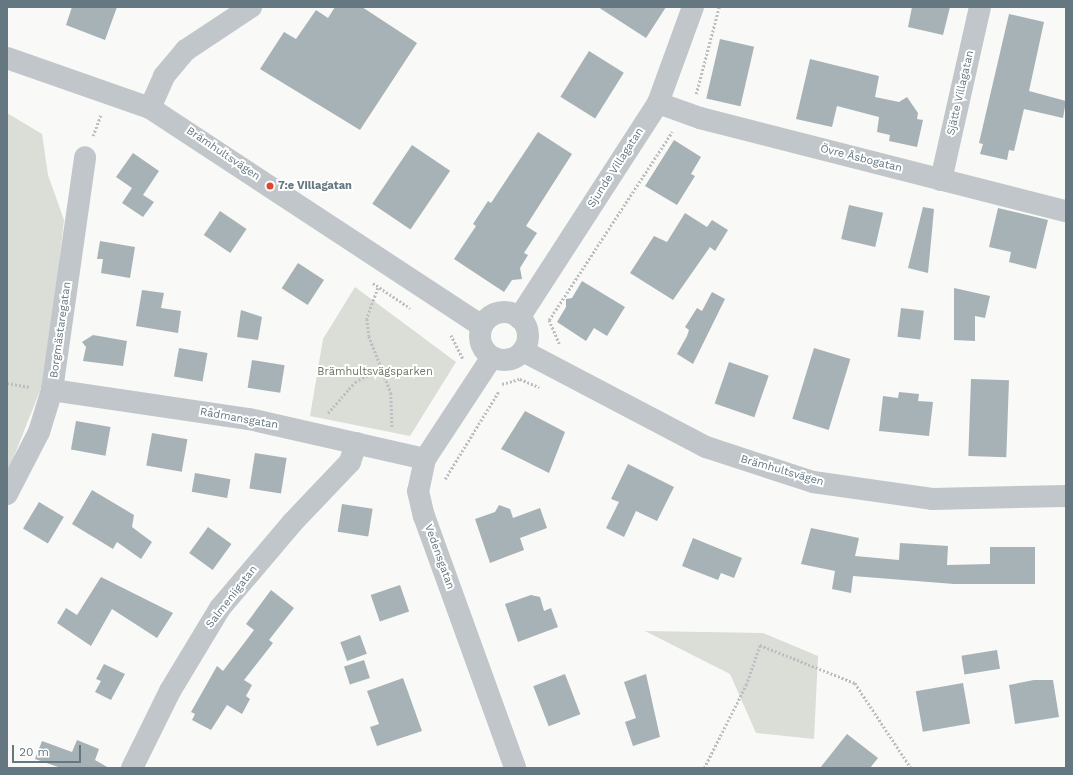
<!DOCTYPE html>
<meta charset="utf-8">
<style>
body{margin:0}
#map{position:relative;width:1073px;height:775px;overflow:hidden;background:#f9f9f7;font-family:"Work Sans",sans-serif}
div>[style]{position:absolute}
.green>*{inset:0;background:#daded6}
.building>*{inset:0;background:#a7b2b6;transform-origin:0 0}
.path>*{height:2.5px;margin-top:-1.25px;transform-origin:0;background:repeating-linear-gradient(90deg,#bbbfc1 0 2px,transparent 0 4px)}
.minor>*{height:22px;margin:-11px;padding:0 11px;transform-origin:11px;border-radius:11px;background:#c0c6c9}
.tertiary>*{height:22px;margin:-11px;padding:0 11px;transform-origin:11px;border-radius:11px;background:#c0c6c9}
.tertiary>.ring{margin:-11px;padding:0;box-sizing:content-box;background:none;border:22px solid #c0c6c9;border-radius:50%}
.dots>*{width:11px;height:11px;translate:-50% -50%;box-sizing:border-box;border:2px solid #fff;border-radius:50%}
span{translate:-50% -50%;white-space:nowrap;text-align:center;line-height:1.15;-webkit-text-stroke:4px #fff;paint-order:stroke}
.street-label{font-size:11px;color:#657882}
.poi-label{font-size:11px;color:#657882;font-weight:700}
.left{translate:0 -50%;text-align:left}
.park-label{font-size:11px;color:#6a7a63}
.frame{position:absolute;inset:0;border:8px solid #657882;pointer-events:none}
.scale{position:absolute;left:12px;top:745px;width:69px;height:18px;box-sizing:border-box;border:2px solid #657882;border-top:0;padding-left:5px;font-size:12px;line-height:14px;white-space:nowrap;color:#657882;-webkit-text-stroke:3px #fff;paint-order:stroke}
</style>
<div id="map">
<div class="green">
<i style="clip-path:polygon(7px 113px,42px 134px,48px 175px,64px 220px,47px 373px,7px 474px)"></i>
<i style="clip-path:polygon(355px 287px,456px 362px,410px 436px,310px 416px,323px 339px)"></i>
<i style="clip-path:polygon(645px 631px,763px 633px,818px 656px,814px 739px,756px 733px,730px 674px)"></i>
</div>
<div class="building">
<i style="clip-path:polygon(72px 7px,117px 7px,105px 40px,66px 25px)"></i>
<i style="clip-path:polygon(335px 7px,362px 7px,417px 43px,360px 130px,260px 69px,284px 32px,296px 39px,316px 10px,328px 18px)"></i>
<i style="clip-path:polygon(598px 7px,666px 7px,646px 38px)"></i>
<i style="clip-path:polygon(912px 7px,950px 7px,943px 35px,908px 27px)"></i>
<i style="clip-path:polygon(1009px 14px,1044px 22px,1029px 91px,1066px 101px,1063px 118px,1024px 109px,1014px 151px,1009px 150px,1007px 160px,980px 154px,983px 144px,979px 143px)"></i>
<i style="left:720px;top:39px;width:35px;height:61px;rotate:13deg"></i>
<i style="left:589px;top:51px;width:41px;height:54px;rotate:32deg"></i>
<i style="clip-path:polygon(810px 59px,879px 76px,875px 97px,899px 102px,907px 97px,918px 113px,917px 119px,923px 120px,917px 147px,889px 141px,890px 135px,877px 132px,879px 117px,837px 106px,832px 127px,796px 119px)"></i>
<i style="clip-path:polygon(538px 132px,572px 154px,526px 226px,537px 233px,524px 253px,528px 255px,520px 268px,522px 279px,512px 280px,504px 292px,454px 259px,476px 226px,473px 224px,488px 201px,491px 203px)"></i>
<i style="clip-path:polygon(674px 140px,701px 157px,691px 174px,695px 176px,677px 205px,645px 186px)"></i>
<i style="left:412px;top:145px;width:46px;height:71px;rotate:34deg"></i>
<i style="clip-path:polygon(133px 153px,159px 171px,143px 195px,154px 202px,143px 217px,122px 203px,132px 188px,116px 177px)"></i>
<i style="left:849px;top:205px;width:35px;height:35px;rotate:13deg"></i>
<i style="clip-path:polygon(923px 207px,934px 209px,928px 273px,908px 268px)"></i>
<i style="clip-path:polygon(998px 208px,1048px 220px,1036px 269px,1009px 262px,1011px 252px,989px 247px)"></i>
<i style="left:220px;top:211px;width:32px;height:29px;rotate:34deg"></i>
<i style="clip-path:polygon(685px 213px,707px 227px,712px 220px,728px 230px,715px 251px,710px 247px,673px 300px,630px 273px,654px 236px,667px 242px)"></i>
<i style="clip-path:polygon(100px 241px,135px 247px,130px 278px,101px 273px,103px 259px,97px 259px)"></i>
<i style="left:298px;top:263px;width:31px;height:30px;rotate:33deg"></i>
<i style="clip-path:polygon(582px 281px,625px 307px,607px 336px,594px 328px,586px 341px,557px 322px,566px 307px,566px 299px,572px 298px)"></i>
<i style="clip-path:polygon(954px 288px,990px 296px,985px 318px,975px 316px,975px 341px,954px 340px)"></i>
<i style="clip-path:polygon(142px 290px,164px 293px,161px 308px,181px 311px,178px 333px,136px 326px)"></i>
<i style="clip-path:polygon(712px 292px,725px 299px,693px 364px,677px 354px,687px 336px,689px 330px,685px 327px,697px 308px,702px 311px)"></i>
<i style="left:901px;top:308px;width:23px;height:29px;rotate:7deg"></i>
<i style="clip-path:polygon(241px 310px,262px 317px,258px 340px,237px 337px)"></i>
<i style="clip-path:polygon(93px 335px,127px 341px,123px 366px,83px 361px,86px 347px,82px 342px)"></i>
<i style="left:179px;top:348px;width:29px;height:29px;rotate:10deg"></i>
<i style="left:814px;top:348px;width:38px;height:74px;rotate:17deg"></i>
<i style="left:252px;top:360px;width:33px;height:28px;rotate:9deg"></i>
<i style="left:729px;top:362px;width:42px;height:44px;rotate:19deg"></i>
<i style="left:971px;top:379px;width:38px;height:77px;rotate:2deg"></i>
<i style="clip-path:polygon(899px 392px,919px 394px,918px 401px,933px 402px,929px 436px,879px 431px,883px 396px,898px 398px)"></i>
<i style="clip-path:polygon(525px 411px,565px 432px,549px 473px,501px 449px)"></i>
<i style="left:76px;top:421px;width:35px;height:29px;rotate:10deg"></i>
<i style="left:152px;top:433px;width:36px;height:33px;rotate:10deg"></i>
<i style="left:255px;top:453px;width:32px;height:36px;rotate:9deg"></i>
<i style="clip-path:polygon(628px 464px,674px 487px,657px 521px,636px 511px,624px 537px,606px 528px,619px 502px,611px 499px)"></i>
<i style="left:195px;top:473px;width:36px;height:19px;rotate:10deg"></i>
<i style="clip-path:polygon(92px 490px,134px 515px,132px 527px,152px 542px,141px 559px,117px 542px,113px 549px,72px 524px)"></i>
<i style="left:39px;top:502px;width:29px;height:31px;rotate:31deg"></i>
<i style="left:342px;top:504px;width:31px;height:28px;rotate:9deg"></i>
<i style="clip-path:polygon(499px 505px,510px 509px,513px 518px,540px 508px,547px 528px,520px 538px,524px 550px,490px 563px,475px 519px,495px 512px)"></i>
<i style="left:208px;top:527px;width:29px;height:32px;rotate:36deg"></i>
<i style="clip-path:polygon(811px 528px,859px 538px,855px 556px,899px 560px,900px 543px,948px 546px,947px 565px,990px 564px,990px 547px,1035px 547px,1035px 584px,954px 584px,853px 576px,851px 593px,832px 589px,835px 571px,801px 564px)"></i>
<i style="clip-path:polygon(693px 538px,742px 558px,734px 578px,721px 573px,718px 580px,682px 566px)"></i>
<i style="clip-path:polygon(101px 577px,173px 613px,157px 638px,112px 609px,91px 646px,57px 623px,66px 608px,77px 615px)"></i>
<i style="left:400px;top:585px;width:28px;height:31px;rotate:71deg"></i>
<i style="clip-path:polygon(271px 590px,294px 608px,269px 640px,273px 643px,244px 680px,252px 685px,246px 696px,250px 699px,242px 714px,227px 705px,211px 730px,192px 720px,195px 714px,191px 712px,217px 666px,223px 671px,254px 630px,246px 624px)"></i>
<i style="clip-path:polygon(531px 595px,540px 597px,544px 611px,551px 608px,558px 627px,518px 642px,505px 604px)"></i>
<i style="left:360px;top:635px;width:20px;height:21px;rotate:70deg"></i>
<i style="left:997px;top:650px;width:19px;height:36px;rotate:81deg"></i>
<i style="left:364px;top:660px;width:19px;height:21px;rotate:72deg"></i>
<i style="clip-path:polygon(104px 664px,125px 674px,111px 700px,95px 692px,101px 681px,96px 679px)"></i>
<i style="left:565px;top:674px;width:43px;height:34px;rotate:69deg"></i>
<i style="clip-path:polygon(646px 674px,660px 737px,633px 746px,625px 722px,636px 718px,624px 682px)"></i>
<i style="clip-path:polygon(403px 678px,422px 731px,377px 746px,370px 727px,379px 724px,367px 691px)"></i>
<i style="clip-path:polygon(1034px 680px,1053px 680px,1059px 717px,1015px 724px,1009px 685px)"></i>
<i style="left:963px;top:683px;width:41px;height:48px;rotate:80deg"></i>
<i style="clip-path:polygon(847px 734px,878px 758px,870px 768px,820px 768px)"></i>
<i style="clip-path:polygon(77px 740px,99px 749px,95px 760px,109px 768px,61px 768px,35px 759px,42px 741px,72px 752px)"></i>
</div>
<div class="path">
<i style="left:696px;top:94px;width:90px;rotate:-75.2deg"></i>
<i style="left:93px;top:136px;width:23px;rotate:-70deg"></i>
<i style="left:373px;top:283px;width:45px;rotate:34deg"></i>
<i style="left:378px;top:288px;width:33px;rotate:110deg"></i>
<i style="left:367px;top:319px;width:17px;rotate:83deg"></i>
<i style="left:369px;top:336px;width:61px;rotate:68.9deg"></i>
<i style="left:391px;top:393px;width:35px;rotate:88deg"></i>
<i style="left:451px;top:335px;width:27px;rotate:63deg"></i>
<i style="left:559px;top:344px;width:26px;rotate:-113deg"></i>
<i style="left:549px;top:320px;width:225px;rotate:-56.8deg"></i>
<i style="left:7px;top:383px;width:23px;rotate:10deg"></i>
<i style="left:502px;top:384px;width:19px;rotate:-16deg"></i>
<i style="left:520px;top:379px;width:21px;rotate:23deg"></i>
<i style="left:328px;top:413px;width:41px;rotate:-48.9deg"></i>
<i style="left:355px;top:382px;width:32px;rotate:-28deg"></i>
<i style="left:445px;top:479px;width:103px;rotate:-58.5deg"></i>
<i style="left:704px;top:768px;width:93px;rotate:-63.2deg"></i>
<i style="left:746px;top:685px;width:42px;rotate:-70.7deg"></i>
<i style="left:760px;top:645px;width:102px;rotate:21.8deg"></i>
<i style="left:855px;top:683px;width:102px;rotate:56.6deg"></i>
</div>
<div class="minor">
<i style="left:658px;top:103px;width:45px;rotate:19.7deg"></i>
<i style="left:700px;top:118px;width:378px;rotate:14.3deg"></i>
<i style="left:150px;top:108px;width:35px;rotate:-66deg"></i>
<i style="left:164px;top:76px;width:34px;rotate:-50deg"></i>
<i style="left:186px;top:50px;width:78px;rotate:-33.5deg"></i>
<i style="left:941px;top:180px;width:177px;rotate:-77.3deg"></i>
<i style="left:519px;top:318px;width:256px;rotate:-57.1deg"></i>
<i style="left:658px;top:103px;width:102px;rotate:-70deg"></i>
<i style="left:492px;top:357px;width:122px;rotate:123.3deg"></i>
<i style="left:425px;top:459px;width:33px;rotate:102deg"></i>
<i style="left:418px;top:491px;width:26px;rotate:77deg"></i>
<i style="left:424px;top:516px;width:268px;rotate:70.1deg"></i>
<i style="left:52px;top:390px;width:199px;rotate:8.4deg"></i>
<i style="left:249px;top:419px;width:180px;rotate:12.8deg"></i>
<i style="left:7px;top:494px;width:70px;rotate:-62.7deg"></i>
<i style="left:39px;top:432px;width:44px;rotate:-72.8deg"></i>
<i style="left:52px;top:390px;width:235px;rotate:-81.9deg"></i>
<i style="left:132px;top:768px;width:86px;rotate:-63.7deg"></i>
<i style="left:170px;top:691px;width:97px;rotate:-58.9deg"></i>
<i style="left:220px;top:608px;width:111px;rotate:-49.7deg"></i>
<i style="left:292px;top:523px;width:84px;rotate:-46.4deg"></i>
<i style="left:350px;top:462px;width:20px;rotate:-72deg"></i>
</div>
<div class="tertiary">
<i style="left:7px;top:58px;width:151px;rotate:19.3deg"></i>
<i style="left:150px;top:108px;width:397px;rotate:33.3deg"></i>
<i class="ring" style="left:480px;top:312px;width:26px;height:26px"></i>
<i style="left:523px;top:351px;width:207px;rotate:27.7deg"></i>
<i style="left:706px;top:447px;width:113px;rotate:18.1deg"></i>
<i style="left:813px;top:482px;width:120px;rotate:8.1deg"></i>
<i style="left:932px;top:499px;width:134px;rotate:-1.3deg"></i>
</div>
<div class="dots">
<i style="left:270px;top:186px;background:#e2452e"></i>
</div>
<div class="street-label">
<span style="left:961px;top:93px;rotate:-77deg">Sjätte Villagatan</span>
<span style="left:223px;top:154px;rotate:34deg">Brämhultsvägen</span>
<span style="left:861px;top:159px;rotate:14deg">Övre Åsbogatan</span>
<span style="left:616px;top:168px;rotate:-57deg">Sjunde Villagatan</span>
<span style="left:61px;top:330px;rotate:-82deg">Borgmästaregatan</span>
<span style="left:239px;top:419px;rotate:10deg">Rådmansgatan</span>
<span style="left:782px;top:471px;rotate:16deg">Brämhultsvägen</span>
<span style="left:439px;top:557px;rotate:70deg">Vedensgatan</span>
<span style="left:232px;top:597px;rotate:-52deg">Salmeniigatan</span>
</div>
<div class="poi-label">
<span class="left" style="left:278px;top:186px">7:e Villagatan</span>
</div>
<div class="park-label">
<span style="left:375px;top:372px">Brämhultsvägsparken</span>
</div>
<div class="frame"></div>
<div class="scale">20 m</div>
</div>
